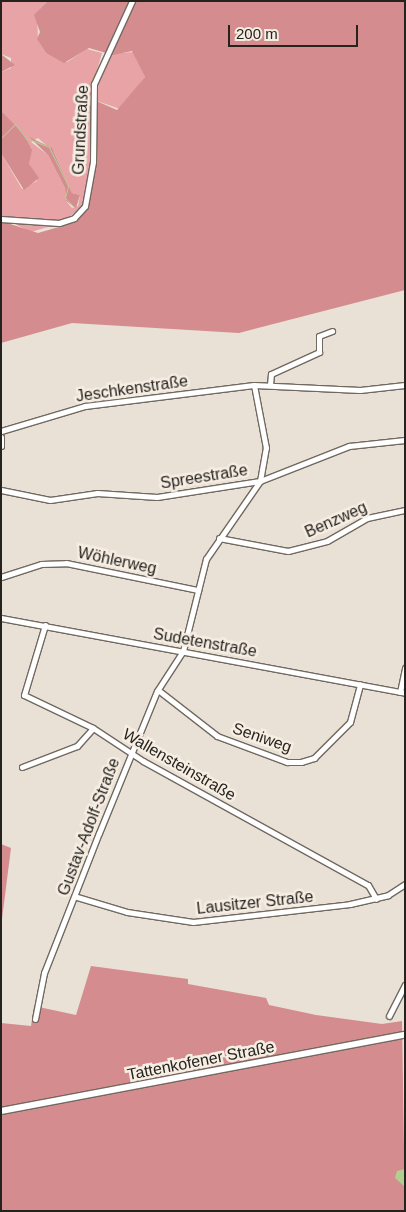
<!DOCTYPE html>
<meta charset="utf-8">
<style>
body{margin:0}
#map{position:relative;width:406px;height:1212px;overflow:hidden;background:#e9e0d6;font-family:Helvetica,sans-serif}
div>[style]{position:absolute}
.green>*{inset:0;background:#e7a3a6}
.forest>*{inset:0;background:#d48c8f}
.water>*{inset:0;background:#b2cf91}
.stream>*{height:1px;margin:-0.5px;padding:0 0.5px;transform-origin:0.5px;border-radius:0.5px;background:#b2cf91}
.roads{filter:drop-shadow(1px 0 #716960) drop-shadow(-1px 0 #716960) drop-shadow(0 1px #716960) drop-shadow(0 -1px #716960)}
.minor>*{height:5px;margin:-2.5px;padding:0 2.5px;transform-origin:2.5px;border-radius:2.5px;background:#fff}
.major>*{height:6px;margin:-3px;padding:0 3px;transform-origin:3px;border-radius:3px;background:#fff}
span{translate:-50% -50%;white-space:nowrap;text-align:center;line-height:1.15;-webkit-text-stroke:5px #f6ede3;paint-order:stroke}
.street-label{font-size:16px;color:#26231f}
.frame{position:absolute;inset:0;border:2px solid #26231f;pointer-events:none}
.scale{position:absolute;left:228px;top:25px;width:130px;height:22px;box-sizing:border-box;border:2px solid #26231f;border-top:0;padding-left:6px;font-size:15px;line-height:18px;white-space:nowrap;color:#26231f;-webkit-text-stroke:4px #f6ede3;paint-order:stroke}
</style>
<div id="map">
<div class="green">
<i style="clip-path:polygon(evenodd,1px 1px,48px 1px,37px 13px,38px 40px,46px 53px,67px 62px,87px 49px,102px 53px,91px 91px,91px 170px,84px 205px,64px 221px,1px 217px,1px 153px,22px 189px,37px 181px,29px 164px,31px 148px,1px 111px,1px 72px,11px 68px,11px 58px,1px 54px,1px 1px,38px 138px,54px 152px,72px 193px,80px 195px,78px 206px,72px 208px,66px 201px,65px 188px,48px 155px,31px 142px,38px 138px)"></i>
<i style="clip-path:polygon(134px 52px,145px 77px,120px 109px,94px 100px,106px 54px)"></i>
<i style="clip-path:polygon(9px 221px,51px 226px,31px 232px)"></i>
</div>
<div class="forest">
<i style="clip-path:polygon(48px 1px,405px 1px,405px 290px,239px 333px,72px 323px,1px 343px,1px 221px,38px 233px,69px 224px,82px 215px,93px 179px,94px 100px,117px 110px,145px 77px,132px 51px,113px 55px,89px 48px,64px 63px,46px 53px,37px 39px,40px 32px,34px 15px)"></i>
<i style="clip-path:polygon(1px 54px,15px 65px,1px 72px)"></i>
<i style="clip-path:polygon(1px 111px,22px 132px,32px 150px,29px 164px,39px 178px,24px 190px,1px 153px)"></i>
<i style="clip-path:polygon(29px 137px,52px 148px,72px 193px,80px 195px,76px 208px,66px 201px,65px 188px,48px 155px)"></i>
<i style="clip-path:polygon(1px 844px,11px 848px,1px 927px)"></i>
<i style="clip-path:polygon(91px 966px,188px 979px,188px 984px,266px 998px,269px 1005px,316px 1015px,382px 1024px,402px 1021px,405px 1211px,1px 1211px,1px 1023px,31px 1026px,34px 1006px,76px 1015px)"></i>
</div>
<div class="water">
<i style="clip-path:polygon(405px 1169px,405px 1187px,395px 1178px,397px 1171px)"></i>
</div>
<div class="stream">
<i style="left:1px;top:138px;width:20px;rotate:-45deg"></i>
<i style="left:15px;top:124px;width:18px;rotate:52deg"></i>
<i style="left:26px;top:138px;width:25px;rotate:21deg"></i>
<i style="left:49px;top:147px;width:43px;rotate:64deg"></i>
<i style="left:68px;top:186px;width:12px;rotate:104deg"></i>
<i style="left:65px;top:198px;width:11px;rotate:45deg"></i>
</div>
<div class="roads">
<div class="minor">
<i style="left:1px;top:219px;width:58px;rotate:3.9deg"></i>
<i style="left:59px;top:223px;width:16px;rotate:-18deg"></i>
<i style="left:74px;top:218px;width:16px;rotate:-47deg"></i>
<i style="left:85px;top:206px;width:45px;rotate:-79.7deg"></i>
<i style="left:93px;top:162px;width:78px;rotate:-89.3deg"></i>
<i style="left:94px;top:84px;width:91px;rotate:-65.4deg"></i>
<i style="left:270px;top:385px;width:11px;rotate:-85deg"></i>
<i style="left:271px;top:374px;width:53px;rotate:-24.6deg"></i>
<i style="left:319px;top:352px;width:16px;rotate:-90deg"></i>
<i style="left:319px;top:336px;width:14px;rotate:-21deg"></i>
<i style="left:1px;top:431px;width:88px;rotate:-16.6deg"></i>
<i style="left:85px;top:406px;width:170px;rotate:-7.1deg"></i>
<i style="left:254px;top:385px;width:106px;rotate:2.7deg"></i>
<i style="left:360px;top:390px;width:45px;rotate:-6.3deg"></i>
<i style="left:1px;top:437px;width:9px;rotate:90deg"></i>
<i style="left:1px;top:490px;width:50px;rotate:11.5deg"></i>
<i style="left:50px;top:500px;width:48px;rotate:-8.5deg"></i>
<i style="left:97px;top:493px;width:60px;rotate:3.8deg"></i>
<i style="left:157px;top:497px;width:104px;rotate:-8.8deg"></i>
<i style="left:260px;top:481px;width:96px;rotate:-21.5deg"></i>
<i style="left:349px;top:446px;width:56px;rotate:-6.1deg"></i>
<i style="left:219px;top:538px;width:70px;rotate:10.7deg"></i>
<i style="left:288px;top:551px;width:40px;rotate:-14.4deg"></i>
<i style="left:327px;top:541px;width:46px;rotate:-29.9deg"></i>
<i style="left:367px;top:518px;width:39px;rotate:-12deg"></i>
<i style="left:1px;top:577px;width:42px;rotate:-18deg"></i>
<i style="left:41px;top:564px;width:25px;rotate:-2deg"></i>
<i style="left:66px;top:563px;width:135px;rotate:11.6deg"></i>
<i style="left:1px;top:618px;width:411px;rotate:10.5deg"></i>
<i style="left:45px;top:625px;width:73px;rotate:106.7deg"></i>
<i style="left:24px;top:695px;width:76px;rotate:25.6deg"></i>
<i style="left:93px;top:728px;width:60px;rotate:33.4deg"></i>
<i style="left:143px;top:761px;width:257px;rotate:28.9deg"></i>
<i style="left:368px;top:885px;width:16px;rotate:60deg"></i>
<i style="left:158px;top:690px;width:75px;rotate:37.9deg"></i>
<i style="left:217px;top:736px;width:75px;rotate:20.4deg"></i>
<i style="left:287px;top:762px;width:14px"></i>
<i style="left:301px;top:762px;width:14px;rotate:-17deg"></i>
<i style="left:314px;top:758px;width:51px;rotate:-45deg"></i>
<i style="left:350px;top:722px;width:39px;rotate:-75deg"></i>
<i style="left:400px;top:692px;width:25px;rotate:-78deg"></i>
<i style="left:22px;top:767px;width:59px;rotate:-20.9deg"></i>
<i style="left:77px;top:746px;width:24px;rotate:-48deg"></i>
<i style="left:77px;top:897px;width:52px;rotate:16.7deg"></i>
<i style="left:127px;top:912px;width:67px;rotate:8.6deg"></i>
<i style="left:193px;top:922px;width:158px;rotate:-6.5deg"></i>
<i style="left:350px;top:904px;width:39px;rotate:-13deg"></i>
<i style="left:388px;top:895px;width:20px;rotate:-33deg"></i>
<i style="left:389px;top:1016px;width:35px;rotate:-63deg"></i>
<i style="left:35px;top:1019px;width:47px;rotate:-78.9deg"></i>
<i style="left:44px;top:973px;width:150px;rotate:-68.6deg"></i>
<i style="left:99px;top:833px;width:153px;rotate:-67.8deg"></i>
<i style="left:157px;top:691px;width:48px;rotate:-57deg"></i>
<i style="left:183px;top:651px;width:95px;rotate:-76deg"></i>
<i style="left:206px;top:559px;width:95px;rotate:-55.3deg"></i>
<i style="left:260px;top:481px;width:34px;rotate:-80deg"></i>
<i style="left:266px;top:448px;width:64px;rotate:-100.8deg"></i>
</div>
<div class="major">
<i style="left:1px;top:1111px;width:411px;rotate:-10.7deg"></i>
</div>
</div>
<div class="street-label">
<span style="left:81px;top:130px;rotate:-87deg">Grundstraße</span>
<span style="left:132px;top:389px;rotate:-8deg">Jeschkenstraße</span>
<span style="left:204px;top:477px;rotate:-9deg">Spreestraße</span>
<span style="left:336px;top:520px;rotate:-24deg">Benzweg</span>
<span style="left:117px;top:561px;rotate:12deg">Wöhlerweg</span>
<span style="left:205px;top:643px;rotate:10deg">Sudetenstraße</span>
<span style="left:262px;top:738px;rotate:19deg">Seniweg</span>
<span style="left:179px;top:765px;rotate:30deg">Wallensteinstraße</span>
<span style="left:89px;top:827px;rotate:-69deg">Gustav-Adolf-Straße</span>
<span style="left:255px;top:903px;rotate:-6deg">Lausitzer Straße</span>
<span style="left:201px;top:1061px;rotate:-11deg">Tattenkofener Straße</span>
</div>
<div class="frame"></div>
<div class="scale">200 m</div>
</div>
